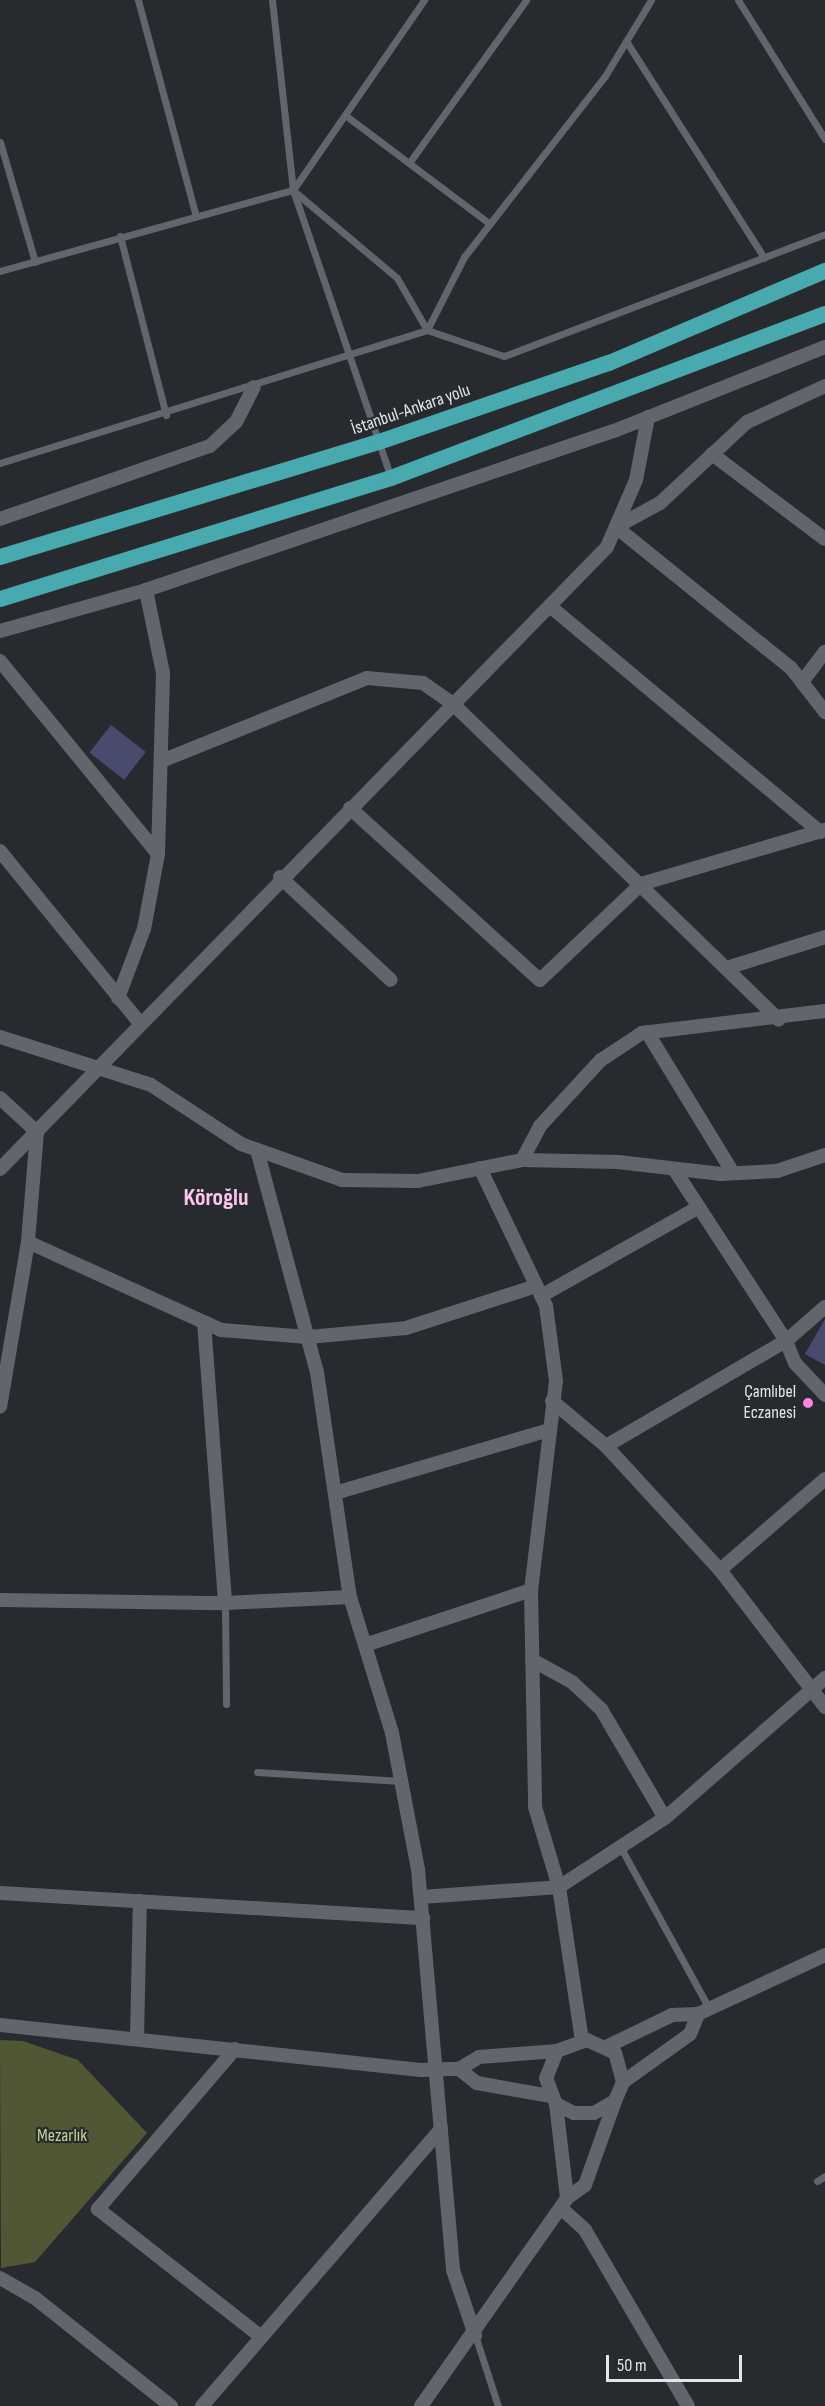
<!DOCTYPE html>
<meta charset="utf-8">
<style>
body{margin:0}
#map{position:relative;width:825px;height:2406px;overflow:hidden;background:#272b30;font-family:"Sofia Sans Condensed",sans-serif}
div>[style]{position:absolute}
.green>*{inset:0;background:#515735}
.building>*{inset:0;background:#494b6e;transform-origin:0 0}
.service>*{height:7px;margin:-3.5px;padding:0 3.5px;transform-origin:3.5px;border-radius:3.5px;background:#62666c}
.minor>*{height:14px;margin:-7px;padding:0 7px;transform-origin:7px;border-radius:7px;background:#62666c}
.trunk>*{height:16px;margin:-8px;padding:0 8px;transform-origin:8px;border-radius:8px;background:#48a9ae}
.dots>*{width:16px;height:16px;translate:-50% -50%;box-sizing:border-box;border:3px solid #272b30;border-radius:50%}
span{translate:-50% -50%;white-space:nowrap;text-align:center;line-height:1.15;-webkit-text-stroke:4.5px #272b30;paint-order:stroke}
.street-label{font-size:18px;color:#e3e6e9}
.poi-label{font-size:18px;color:#e3e6e9}
.right{translate:-100% -50%;text-align:right}
.park-label{font-size:18px;color:#c5d290}
.district-label{font-size:24px;color:#fcc5ed;font-weight:700}
.scale{position:absolute;left:606px;top:2355px;width:136px;height:27px;box-sizing:border-box;border:3px solid #e3e6e9;border-top:0;padding-left:8px;font-size:18px;line-height:21px;white-space:nowrap;color:#e3e6e9;-webkit-text-stroke:4px #272b30;paint-order:stroke}
</style>
<div id="map">
<div class="green">
<i style="clip-path:polygon(0 2040px,23px 2041px,78px 2060px,147px 2133px,35px 2262px,1px 2268px)"></i>
</div>
<div class="building">
<i style="left:111px;top:725px;width:44px;height:35px;rotate:38deg"></i>
<i style="clip-path:polygon(825px 1319px,825px 1365px,805px 1354px)"></i>
</div>
<div class="service">
<i style="left:138px;top:0;width:224px;rotate:75deg"></i>
<i style="left:272px;top:0;width:191px;rotate:83.7deg"></i>
<i style="left:293px;top:190px;width:304px;rotate:71.2deg"></i>
<i style="left:738px;top:0;width:164px;rotate:58deg"></i>
<i style="left:626px;top:41px;width:257px;rotate:57.5deg"></i>
<i style="left:345px;top:115px;width:181px;rotate:36.9deg"></i>
<i style="left:0;top:142px;width:125px;rotate:73.7deg"></i>
<i style="left:409px;top:163px;width:201px;rotate:-54.3deg"></i>
<i style="left:295px;top:192px;width:133px;rotate:40.1deg"></i>
<i style="left:397px;top:278px;width:60px;rotate:60deg"></i>
<i style="left:120px;top:236px;width:185px;rotate:75.6deg"></i>
<i style="left:0;top:271px;width:304px;rotate:-15.5deg"></i>
<i style="left:293px;top:190px;width:231px;rotate:-55.4deg"></i>
<i style="left:427px;top:330px;width:82px;rotate:-63.1deg"></i>
<i style="left:464px;top:257px;width:229px;rotate:-52.1deg"></i>
<i style="left:605px;top:76px;width:89px;rotate:-58.8deg"></i>
<i style="left:0;top:463px;width:447px;rotate:-17.3deg"></i>
<i style="left:427px;top:330px;width:81px;rotate:18.7deg"></i>
<i style="left:504px;top:356px;width:343px;rotate:-20.8deg"></i>
<i style="left:225px;top:1603px;width:101px;rotate:89.4deg"></i>
<i style="left:257px;top:1772px;width:144px;rotate:3.6deg"></i>
<i style="left:622px;top:1850px;width:180px;rotate:61.2deg"></i>
<i style="left:817px;top:2181px;width:9px;rotate:-32deg"></i>
<i style="left:475px;top:2335px;width:75px;rotate:72.1deg"></i>
</div>
<div class="minor">
<i style="left:825px;top:386px;width:86px;rotate:155.2deg"></i>
<i style="left:747px;top:422px;width:119px;rotate:137deg"></i>
<i style="left:660px;top:503px;width:50px;rotate:151.4deg"></i>
<i style="left:616px;top:527px;width:225px;rotate:38.9deg"></i>
<i style="left:791px;top:668px;width:56px;rotate:52.3deg"></i>
<i style="left:712px;top:454px;width:141px;rotate:37deg"></i>
<i style="left:0;top:519px;width:222px;rotate:-19.2deg"></i>
<i style="left:210px;top:446px;width:35px;rotate:-43deg"></i>
<i style="left:236px;top:422px;width:39px;rotate:-63deg"></i>
<i style="left:551px;top:607px;width:351px;rotate:39.9deg"></i>
<i style="left:0;top:631px;width:152px;rotate:-15.7deg"></i>
<i style="left:146px;top:590px;width:494px;rotate:-18.8deg"></i>
<i style="left:614px;top:431px;width:227px;rotate:-21.7deg"></i>
<i style="left:0;top:661px;width:249px;rotate:50.7deg"></i>
<i style="left:802px;top:682px;width:38px;rotate:-53deg"></i>
<i style="left:164px;top:760px;width:219px;rotate:-22deg"></i>
<i style="left:367px;top:678px;width:56px;rotate:5.1deg"></i>
<i style="left:423px;top:683px;width:35px;rotate:35deg"></i>
<i style="left:452px;top:703px;width:455px;rotate:44.1deg"></i>
<i style="left:350px;top:808px;width:256px;rotate:42.2deg"></i>
<i style="left:540px;top:980px;width:139px;rotate:-43.5deg"></i>
<i style="left:641px;top:884px;width:192px;rotate:-16.4deg"></i>
<i style="left:0;top:851px;width:220px;rotate:50.9deg"></i>
<i style="left:280px;top:877px;width:151px;rotate:42.9deg"></i>
<i style="left:730px;top:967px;width:100px;rotate:-17.5deg"></i>
<i style="left:118px;top:998px;width:74px;rotate:-69.4deg"></i>
<i style="left:144px;top:929px;width:76px;rotate:-79.4deg"></i>
<i style="left:158px;top:854px;width:181px;rotate:-88.4deg"></i>
<i style="left:163px;top:673px;width:85px;rotate:-101.6deg"></i>
<i style="left:647px;top:1032px;width:165px;rotate:58.6deg"></i>
<i style="left:0;top:1037px;width:158px;rotate:17.6deg"></i>
<i style="left:151px;top:1085px;width:108px;rotate:33.2deg"></i>
<i style="left:241px;top:1144px;width:107px;rotate:19.6deg"></i>
<i style="left:342px;top:1180px;width:76px;rotate:0.8deg"></i>
<i style="left:418px;top:1181px;width:106px;rotate:-11.4deg"></i>
<i style="left:522px;top:1160px;width:96px;rotate:1.2deg"></i>
<i style="left:618px;top:1162px;width:104px;rotate:6.6deg"></i>
<i style="left:721px;top:1174px;width:56px;rotate:-3.1deg"></i>
<i style="left:777px;top:1171px;width:51px;rotate:-18.4deg"></i>
<i style="left:0;top:1098px;width:50px;rotate:42.6deg"></i>
<i style="left:37px;top:1132px;width:110px;rotate:94.7deg"></i>
<i style="left:28px;top:1242px;width:167px;rotate:99.6deg"></i>
<i style="left:257px;top:1150px;width:230px;rotate:74.9deg"></i>
<i style="left:317px;top:1372px;width:227px;rotate:81.7deg"></i>
<i style="left:350px;top:1597px;width:142px;rotate:72.8deg"></i>
<i style="left:392px;top:1733px;width:138px;rotate:79.2deg"></i>
<i style="left:418px;top:1869px;width:403px;rotate:85deg"></i>
<i style="left:453px;top:2270px;width:69px;rotate:71.3deg"></i>
<i style="left:522px;top:1160px;width:38px;rotate:-62deg"></i>
<i style="left:540px;top:1126px;width:90px;rotate:-47.3deg"></i>
<i style="left:601px;top:1060px;width:49px;rotate:-33.4deg"></i>
<i style="left:642px;top:1033px;width:184px;rotate:-6.9deg"></i>
<i style="left:480px;top:1168px;width:153px;rotate:64.4deg"></i>
<i style="left:546px;top:1306px;width:76px;rotate:82.4deg"></i>
<i style="left:556px;top:1381px;width:210px;rotate:96.8deg"></i>
<i style="left:531px;top:1590px;width:217px;rotate:88.9deg"></i>
<i style="left:535px;top:1807px;width:84px;rotate:73.3deg"></i>
<i style="left:559px;top:1887px;width:155px;rotate:81.5deg"></i>
<i style="left:0;top:1169px;width:869px;rotate:-45.7deg"></i>
<i style="left:607px;top:547px;width:73px;rotate:-66.6deg"></i>
<i style="left:636px;top:480px;width:64px;rotate:-79.2deg"></i>
<i style="left:674px;top:1169px;width:205px;rotate:56.9deg"></i>
<i style="left:786px;top:1341px;width:52px;rotate:-41.1deg"></i>
<i style="left:28px;top:1242px;width:212px;rotate:24.5deg"></i>
<i style="left:221px;top:1330px;width:87px;rotate:4.6deg"></i>
<i style="left:308px;top:1337px;width:98px;rotate:-5.2deg"></i>
<i style="left:406px;top:1328px;width:137px;rotate:-17.9deg"></i>
<i style="left:541px;top:1296px;width:181px;rotate:-29.4deg"></i>
<i style="left:204px;top:1322px;width:282px;rotate:85.7deg"></i>
<i style="left:552px;top:1401px;width:70px;rotate:39.8deg"></i>
<i style="left:606px;top:1446px;width:168px;rotate:47.4deg"></i>
<i style="left:720px;top:1570px;width:173px;rotate:52.5deg"></i>
<i style="left:606px;top:1446px;width:208px;rotate:-30.3deg"></i>
<i style="left:786px;top:1341px;width:24px;rotate:68deg"></i>
<i style="left:795px;top:1363px;width:44px;rotate:46.8deg"></i>
<i style="left:335px;top:1493px;width:220px;rotate:-16.4deg"></i>
<i style="left:720px;top:1570px;width:139px;rotate:-40.9deg"></i>
<i style="left:0;top:1600px;width:225px;rotate:0.8deg"></i>
<i style="left:225px;top:1603px;width:125px;rotate:-2.7deg"></i>
<i style="left:368px;top:1644px;width:172px;rotate:-18.3deg"></i>
<i style="left:532px;top:1660px;width:46px;rotate:28.8deg"></i>
<i style="left:572px;top:1682px;width:40px;rotate:43deg"></i>
<i style="left:601px;top:1709px;width:126px;rotate:59.6deg"></i>
<i style="left:0;top:1893px;width:424px;rotate:3.4deg"></i>
<i style="left:421px;top:1897px;width:138px;rotate:-4.1deg"></i>
<i style="left:559px;top:1887px;width:126px;rotate:-33.1deg"></i>
<i style="left:665px;top:1818px;width:213px;rotate:-41.2deg"></i>
<i style="left:0;top:2025px;width:423px;rotate:6.1deg"></i>
<i style="left:421px;top:2070px;width:38px;rotate:-2deg"></i>
<i style="left:459px;top:2069px;width:23px;rotate:-31deg"></i>
<i style="left:479px;top:2057px;width:78px;rotate:-4.4deg"></i>
<i style="left:137px;top:2039px;width:138px;rotate:-88.8deg"></i>
<i style="left:608px;top:2046px;width:71px;rotate:-25.8deg"></i>
<i style="left:672px;top:2015px;width:26px;rotate:-2deg"></i>
<i style="left:698px;top:2014px;width:140px;rotate:-24.9deg"></i>
<i style="left:235px;top:2049px;width:211px;rotate:130.6deg"></i>
<i style="left:98px;top:2209px;width:206px;rotate:38.1deg"></i>
<i style="left:459px;top:2069px;width:23px;rotate:38deg"></i>
<i style="left:477px;top:2083px;width:74px;rotate:10.1deg"></i>
<i style="left:623px;top:2082px;width:30px;rotate:-105deg"></i>
<i style="left:615px;top:2053px;width:31px;rotate:-155deg"></i>
<i style="left:587px;top:2040px;width:32px;rotate:160deg"></i>
<i style="left:557px;top:2051px;width:29px;rotate:112deg"></i>
<i style="left:546px;top:2078px;width:28px;rotate:69deg"></i>
<i style="left:556px;top:2104px;width:20px;rotate:27deg"></i>
<i style="left:574px;top:2113px;width:20px"></i>
<i style="left:594px;top:2113px;width:24px;rotate:-30deg"></i>
<i style="left:615px;top:2101px;width:21px;rotate:-67deg"></i>
<i style="left:623px;top:2082px;width:82px;rotate:-35.6deg"></i>
<i style="left:690px;top:2034px;width:22px;rotate:-68deg"></i>
<i style="left:556px;top:2104px;width:95px;rotate:83.3deg"></i>
<i style="left:562px;top:2209px;width:31px;rotate:42deg"></i>
<i style="left:585px;top:2230px;width:204px;rotate:59.7deg"></i>
<i style="left:0;top:2278px;width:40px;rotate:29.7deg"></i>
<i style="left:35px;top:2298px;width:174px;rotate:38.5deg"></i>
<i style="left:202px;top:2406px;width:366px;rotate:-49.2deg"></i>
<i style="left:421px;top:2406px;width:254px;rotate:-54.9deg"></i>
<i style="left:567px;top:2198px;width:22px;rotate:-36deg"></i>
<i style="left:585px;top:2185px;width:89px;rotate:-70.3deg"></i>
</div>
<div class="trunk">
<i style="left:0;top:557px;width:396px;rotate:-16.9deg"></i>
<i style="left:379px;top:442px;width:243px;rotate:-19deg"></i>
<i style="left:609px;top:363px;width:235px;rotate:-23.1deg"></i>
<i style="left:0;top:599px;width:409px;rotate:-17.2deg"></i>
<i style="left:391px;top:478px;width:464px;rotate:-20.7deg"></i>
</div>
<div class="dots">
<i style="left:808px;top:1403px;background:#fd86e2"></i>
</div>
<div class="street-label">
<span style="left:411px;top:410px;rotate:-19deg">İstanbul-Ankara yolu</span>
</div>
<div class="poi-label">
<span class="right" style="left:796px;top:1403px">Çamlıbel<br>Eczanesi</span>
</div>
<div class="park-label">
<span style="left:62px;top:2136px">Mezarlık</span>
</div>
<div class="district-label">
<span style="left:216px;top:1198px">Köroğlu</span>
</div>
<div class="scale">50 m</div>
</div>
